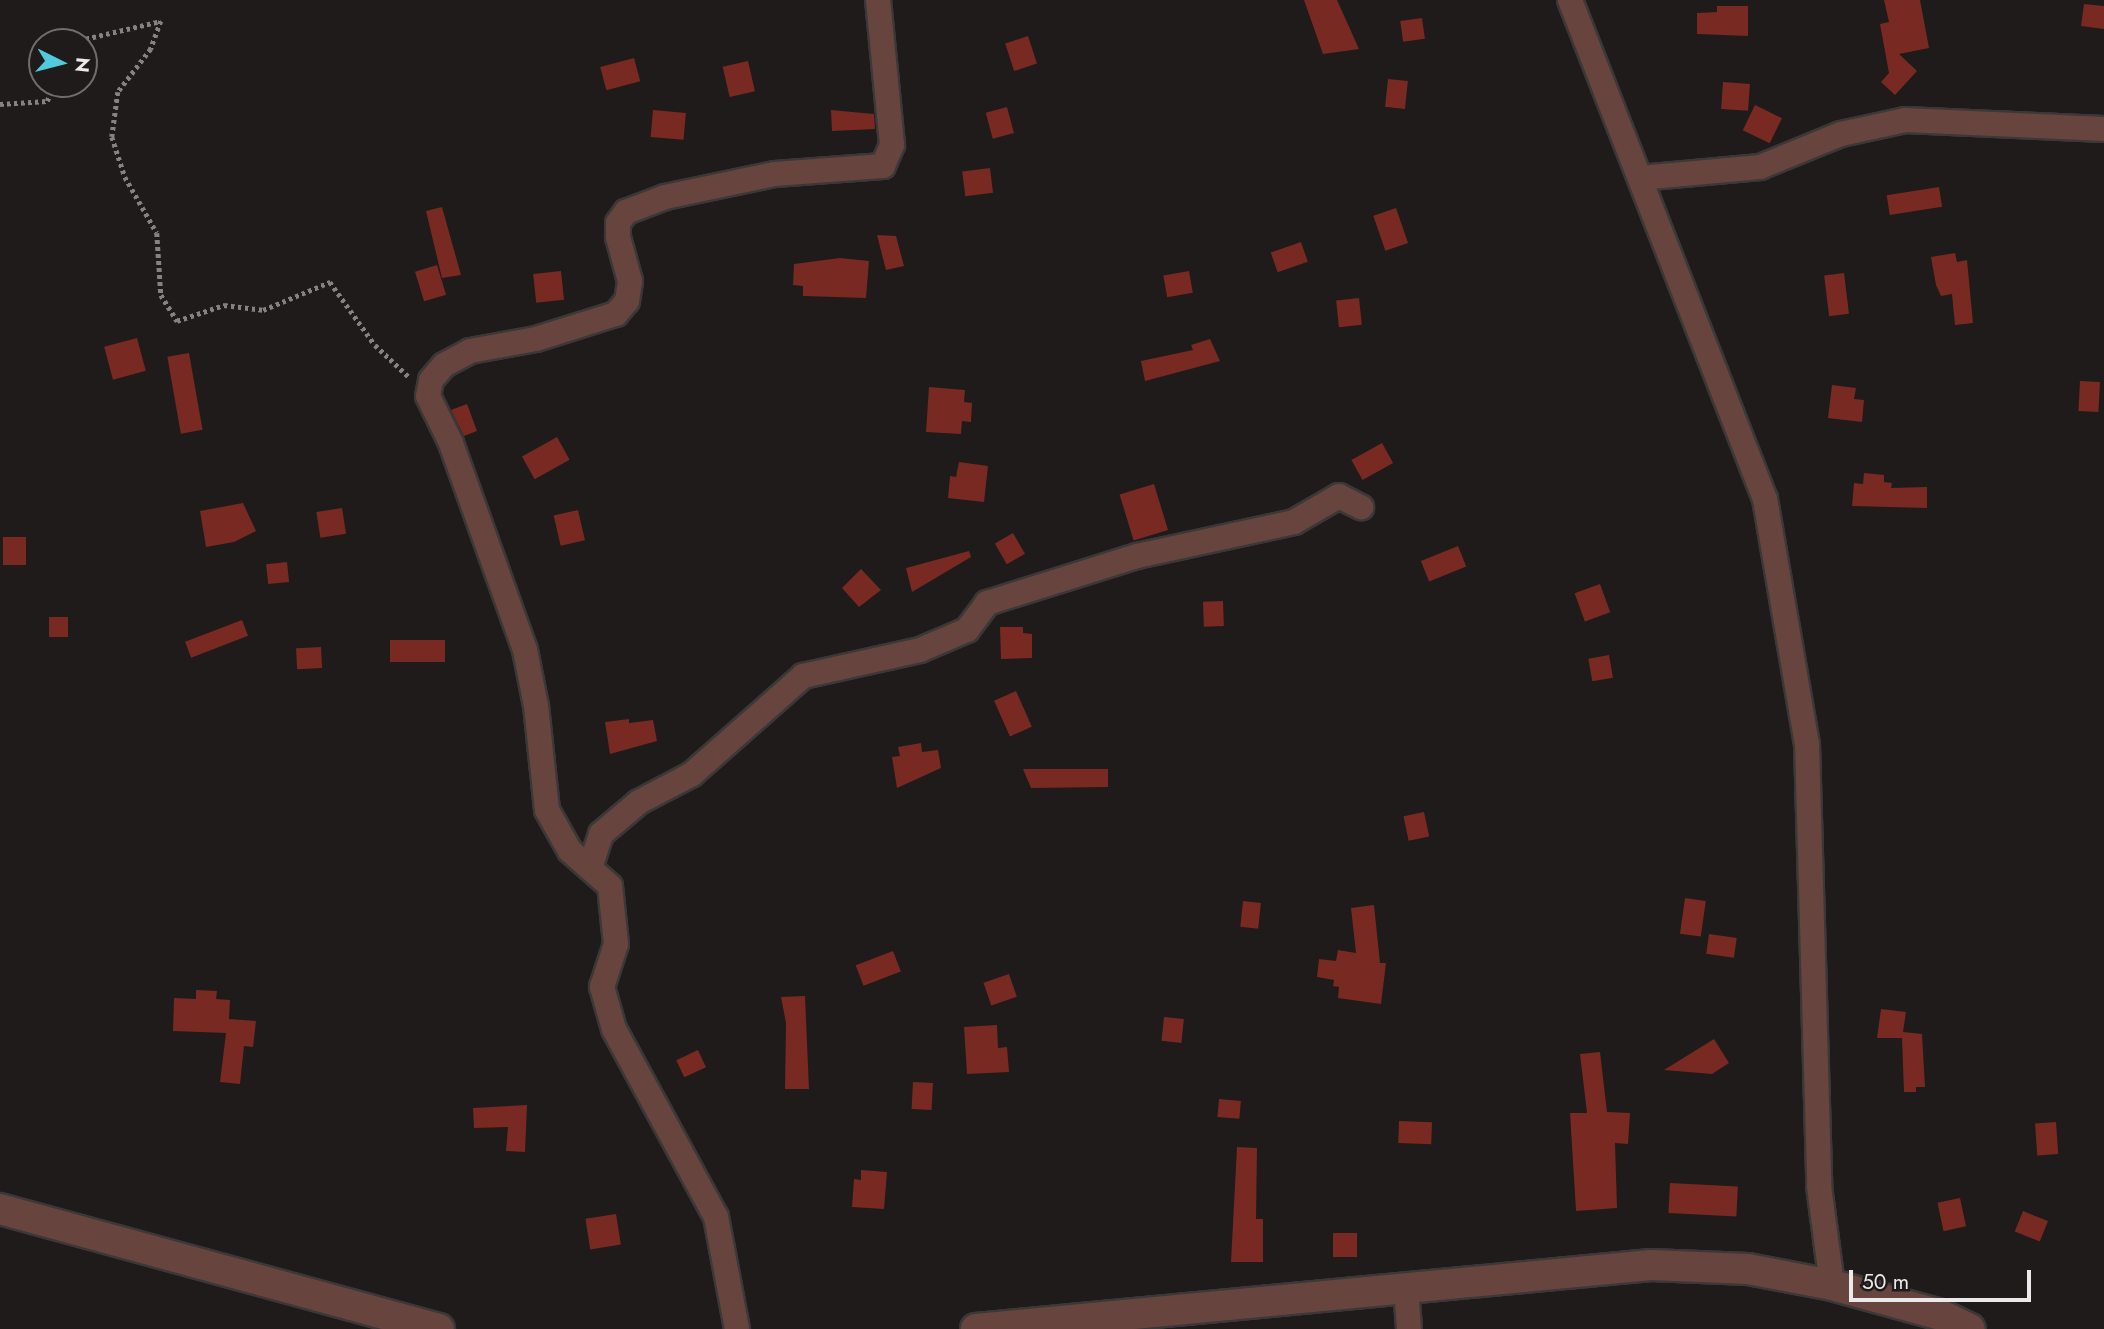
<!DOCTYPE html>
<style>
body{margin:0}
#map{position:relative;width:2104px;height:1329px;overflow:hidden;background:#1e1b1a;font-family:Jost,sans-serif}
div>[style]{position:absolute}
.building>*{inset:0;background:#782921;transform-origin:0 0}
.path>*{height:4.5px;margin-top:-2.25px;transform-origin:0;background:repeating-linear-gradient(90deg,#858382 0 3.5px,transparent 0 7px)}
.roads{filter:drop-shadow(2px 0 #3b3837) drop-shadow(-2px 0 #3b3837) drop-shadow(0 2px #3b3837) drop-shadow(0 -2px #3b3837)}
.minor>*{height:24px;margin:-12px;padding:0 12px;transform-origin:12px;border-radius:12px;background:#68443f}
.tertiary>*{height:30px;margin:-15px;padding:0 15px;transform-origin:15px;border-radius:15px;background:#68443f}
span{translate:-50% -50%;white-space:nowrap;text-align:center;line-height:1.15;-webkit-text-stroke:6px #1e1b1a;paint-order:stroke}
.north{position:absolute;left:28px;top:28px;width:70px;height:70px;box-sizing:border-box;background:#1e1b1a;border:2px solid #706d6d;border-radius:50%;rotate:96deg;font-size:19px;font-weight:700;line-height:28px;text-align:center;color:#ebe9e9}
.north::after{content:'';display:block;margin:auto;width:24px;height:32px;background:#53cadc;clip-path:polygon(50% 0,100% 100%,50% 72%,0 100%)}
.scale{position:absolute;left:1849px;top:1270px;width:182px;height:32px;box-sizing:border-box;border:4px solid #ebe9e9;border-top:0;padding-left:9px;font-size:21px;line-height:24px;white-space:nowrap;color:#ebe9e9;-webkit-text-stroke:5px #1e1b1a;paint-order:stroke}
</style>
<div id="map">
<div class="building">
<i style="clip-path:polygon(1304px 0,1337px 0,1359px 49px,1323px 54px)"></i>
<i style="clip-path:polygon(1884px 0,1920px 0,1929px 48px,1899px 54px,1917px 71px,1895px 95px,1881px 82px,1889px 73px,1880px 24px,1889px 22px)"></i>
<i style="clip-path:polygon(2084px 4px,2104px 6px,2104px 29px,2081px 26px)"></i>
<i style="clip-path:polygon(1717px 6px,1748px 6px,1748px 36px,1697px 34px,1697px 13px,1717px 12px)"></i>
<i style="left:1422px;top:18px;width:21px;height:22px;rotate:82deg"></i>
<i style="left:1028px;top:36px;width:29px;height:24px;rotate:72deg"></i>
<i style="left:634px;top:58px;width:24px;height:35px;rotate:75deg"></i>
<i style="left:748px;top:61px;width:31px;height:26px;rotate:77deg"></i>
<i style="left:1388px;top:79px;width:20px;height:28px;rotate:6deg"></i>
<i style="left:1723px;top:82px;width:27px;height:27px;rotate:4deg"></i>
<i style="left:1755px;top:105px;width:30px;height:28px;rotate:26deg"></i>
<i style="left:1007px;top:107px;width:27px;height:22px;rotate:75deg"></i>
<i style="left:653px;top:110px;width:33px;height:27px;rotate:5deg"></i>
<i style="clip-path:polygon(831px 110px,874px 114px,875px 129px,832px 131px)"></i>
<i style="left:990px;top:168px;width:25px;height:28px;rotate:83deg"></i>
<i style="left:1939px;top:187px;width:20px;height:53px;rotate:81deg"></i>
<i style="clip-path:polygon(442px 207px,461px 275px,442px 278px,426px 211px)"></i>
<i style="left:1396px;top:208px;width:37px;height:24px;rotate:71deg"></i>
<i style="clip-path:polygon(877px 235px,896px 236px,904px 266px,886px 270px)"></i>
<i style="left:1301px;top:242px;width:21px;height:32px;rotate:71deg"></i>
<i style="clip-path:polygon(1955px 253px,1957px 262px,1967px 260px,1973px 323px,1955px 325px,1952px 294px,1941px 296px,1936px 285px,1931px 257px)"></i>
<i style="clip-path:polygon(840px 258px,869px 261px,866px 298px,803px 296px,803px 286px,793px 285px,794px 264px)"></i>
<i style="left:437px;top:265px;width:31px;height:23px;rotate:73deg"></i>
<i style="left:561px;top:271px;width:29px;height:28px;rotate:84deg"></i>
<i style="left:1189px;top:271px;width:22px;height:26px;rotate:80deg"></i>
<i style="left:1844px;top:273px;width:41px;height:20px;rotate:83deg"></i>
<i style="left:1359px;top:298px;width:27px;height:23px;rotate:84deg"></i>
<i style="left:137px;top:338px;width:34px;height:34px;rotate:75deg"></i>
<i style="clip-path:polygon(1210px 339px,1220px 361px,1145px 381px,1141px 361px,1193px 350px,1191px 345px)"></i>
<i style="left:189px;top:353px;width:78px;height:22px;rotate:80deg"></i>
<i style="left:2080px;top:381px;width:20px;height:30px;rotate:3deg"></i>
<i style="clip-path:polygon(1832px 385px,1856px 388px,1854px 399px,1864px 400px,1862px 422px,1828px 418px)"></i>
<i style="clip-path:polygon(929px 387px,965px 390px,964px 402px,972px 403px,971px 422px,962px 421px,961px 434px,926px 432px)"></i>
<i style="clip-path:polygon(467px 404px,477px 431px,464px 436px,451px 410px)"></i>
<i style="left:557px;top:437px;width:26px;height:40px;rotate:61deg"></i>
<i style="left:1382px;top:443px;width:23px;height:35px;rotate:61deg"></i>
<i style="clip-path:polygon(959px 462px,988px 466px,984px 502px,948px 498px,950px 476px,956px 477px)"></i>
<i style="clip-path:polygon(1864px 473px,1884px 475px,1884px 482px,1892px 483px,1891px 488px,1927px 487px,1927px 508px,1852px 506px,1854px 483px,1863px 484px)"></i>
<i style="left:1154px;top:484px;width:48px;height:36px;rotate:73deg"></i>
<i style="clip-path:polygon(243px 503px,256px 531px,234px 542px,206px 547px,200px 511px)"></i>
<i style="left:342px;top:508px;width:26px;height:26px;rotate:81deg"></i>
<i style="left:578px;top:510px;width:31px;height:25px;rotate:77deg"></i>
<i style="left:1013px;top:533px;width:24px;height:21px;rotate:60deg"></i>
<i style="left:3px;top:537px;width:23px;height:28px"></i>
<i style="left:1458px;top:546px;width:22px;height:40px;rotate:68deg"></i>
<i style="clip-path:polygon(969px 551px,971px 557px,912px 592px,906px 568px)"></i>
<i style="left:287px;top:562px;width:20px;height:21px;rotate:84deg"></i>
<i style="clip-path:polygon(861px 569px,881px 590px,859px 607px,842px 588px)"></i>
<i style="left:1600px;top:584px;width:30px;height:27px;rotate:70deg"></i>
<i style="left:1223px;top:601px;width:25px;height:20px;rotate:88deg"></i>
<i style="left:49px;top:617px;width:19px;height:20px"></i>
<i style="left:242px;top:620px;width:17px;height:61px;rotate:69deg"></i>
<i style="clip-path:polygon(1000px 627px,1023px 627px,1023px 633px,1032px 634px,1032px 658px,1001px 659px)"></i>
<i style="left:445px;top:640px;width:22px;height:55px;rotate:90deg"></i>
<i style="left:321px;top:647px;width:21px;height:25px;rotate:87deg"></i>
<i style="left:1609px;top:655px;width:23px;height:21px;rotate:80deg"></i>
<i style="left:1016px;top:691px;width:39px;height:24px;rotate:66deg"></i>
<i style="clip-path:polygon(629px 719px,629px 723px,653px 720px,657px 741px,610px 754px,605px 722px)"></i>
<i style="clip-path:polygon(921px 743px,922px 752px,938px 750px,941px 768px,897px 788px,892px 757px,900px 756px,898px 747px)"></i>
<i style="clip-path:polygon(1023px 769px,1108px 769px,1108px 787px,1031px 788px)"></i>
<i style="left:1424px;top:812px;width:25px;height:21px;rotate:78deg"></i>
<i style="left:1685px;top:898px;width:21px;height:36px;rotate:8deg"></i>
<i style="left:1243px;top:901px;width:18px;height:26px;rotate:6deg"></i>
<i style="clip-path:polygon(1374px 905px,1380px 963px,1386px 963px,1381px 1004px,1338px 998px,1339px 987px,1333px 986px,1334px 980px,1317px 977px,1319px 959px,1336px 961px,1338px 950px,1356px 953px,1351px 908px)"></i>
<i style="left:1709px;top:934px;width:28px;height:20px;rotate:8deg"></i>
<i style="left:893px;top:951px;width:22px;height:40px;rotate:69deg"></i>
<i style="left:1009px;top:974px;width:24px;height:27px;rotate:71deg"></i>
<i style="clip-path:polygon(196px 990px,217px 991px,216px 999px,230px 1000px,229px 1019px,256px 1021px,253px 1047px,244px 1046px,240px 1084px,220px 1082px,226px 1033px,173px 1031px,174px 998px,196px 999px)"></i>
<i style="clip-path:polygon(805px 996px,809px 1089px,785px 1089px,786px 1023px,781px 997px)"></i>
<i style="clip-path:polygon(1881px 1009px,1906px 1012px,1903px 1032px,1922px 1034px,1925px 1087px,1916px 1087px,1916px 1092px,1904px 1092px,1902px 1038px,1877px 1038px)"></i>
<i style="left:1164px;top:1017px;width:20px;height:24px;rotate:6deg"></i>
<i style="clip-path:polygon(997px 1025px,998px 1048px,1007px 1047px,1009px 1072px,967px 1074px,964px 1027px)"></i>
<i style="clip-path:polygon(1714px 1039px,1729px 1063px,1712px 1074px,1664px 1070px)"></i>
<i style="left:698px;top:1050px;width:19px;height:24px;rotate:65deg"></i>
<i style="clip-path:polygon(1600px 1052px,1607px 1112px,1630px 1113px,1628px 1144px,1615px 1143px,1617px 1208px,1576px 1211px,1570px 1113px,1587px 1113px,1580px 1054px)"></i>
<i style="left:913px;top:1082px;width:20px;height:27px;rotate:3deg"></i>
<i style="left:1219px;top:1099px;width:22px;height:18px;rotate:5deg"></i>
<i style="clip-path:polygon(527px 1105px,525px 1152px,506px 1151px,508px 1127px,474px 1128px,473px 1108px)"></i>
<i style="left:1399px;top:1121px;width:33px;height:22px;rotate:2deg"></i>
<i style="left:2056px;top:1122px;width:32px;height:21px;rotate:86deg"></i>
<i style="clip-path:polygon(1237px 1147px,1257px 1148px,1256px 1219px,1263px 1219px,1263px 1262px,1231px 1262px)"></i>
<i style="clip-path:polygon(861px 1170px,887px 1172px,884px 1209px,852px 1207px,854px 1179px,861px 1180px)"></i>
<i style="left:1670px;top:1183px;width:68px;height:30px;rotate:3deg"></i>
<i style="left:1960px;top:1198px;width:29px;height:23px;rotate:78deg"></i>
<i style="left:2023px;top:1211px;width:27px;height:22px;rotate:22deg"></i>
<i style="left:616px;top:1214px;width:31px;height:31px;rotate:81deg"></i>
<i style="left:1357px;top:1233px;width:24px;height:24px;rotate:90deg"></i>
</div>
<div class="path">
<i style="left:72px;top:42px;width:91px;rotate:-13.3deg"></i>
<i style="left:161px;top:21px;width:30px;rotate:110deg"></i>
<i style="left:151px;top:49px;width:54px;rotate:127.5deg"></i>
<i style="left:118px;top:92px;width:45px;rotate:97.6deg"></i>
<i style="left:112px;top:137px;width:42px;rotate:72deg"></i>
<i style="left:125px;top:177px;width:64px;rotate:60.3deg"></i>
<i style="left:157px;top:233px;width:62px;rotate:86.3deg"></i>
<i style="left:161px;top:295px;width:31px;rotate:58deg"></i>
<i style="left:177px;top:321px;width:50px;rotate:-18.8deg"></i>
<i style="left:224px;top:305px;width:39px;rotate:7deg"></i>
<i style="left:263px;top:310px;width:73px;rotate:-22.7deg"></i>
<i style="left:330px;top:282px;width:77px;rotate:54.5deg"></i>
<i style="left:375px;top:345px;width:47px;rotate:43.3deg"></i>
<i style="left:0;top:104px;width:47px;rotate:-3.7deg"></i>
<i style="left:47px;top:101px;width:19px;rotate:-65deg"></i>
</div>
<div class="roads">
<div class="minor">
<i style="left:1570px;top:0;width:536px;rotate:68.66deg"></i>
<i style="left:1765px;top:499px;width:249px;rotate:80.3deg"></i>
<i style="left:1807px;top:744px;width:442px;rotate:88.4deg"></i>
<i style="left:1819px;top:1186px;width:100px;rotate:82.5deg"></i>
<i style="left:1640px;top:178px;width:121px;rotate:-5.2deg"></i>
<i style="left:1760px;top:167px;width:87px;rotate:-22.2deg"></i>
<i style="left:1841px;top:134px;width:66px;rotate:-12.3deg"></i>
<i style="left:1905px;top:120px;width:199px;rotate:2.6deg"></i>
<i style="left:590px;top:868px;width:36px;rotate:-72deg"></i>
<i style="left:601px;top:834px;width:50px;rotate:-40.1deg"></i>
<i style="left:639px;top:802px;width:60px;rotate:-27.8deg"></i>
<i style="left:692px;top:774px;width:148px;rotate:-41.4deg"></i>
<i style="left:803px;top:676px;width:120px;rotate:-12.5deg"></i>
<i style="left:920px;top:650px;width:51px;rotate:-23.1deg"></i>
<i style="left:967px;top:630px;width:34px;rotate:-53deg"></i>
<i style="left:987px;top:603px;width:157px;rotate:-17.4deg"></i>
<i style="left:1137px;top:556px;width:161px;rotate:-12.2deg"></i>
<i style="left:1294px;top:522px;width:52px;rotate:-30deg"></i>
<i style="left:1339px;top:496px;width:25px;rotate:27deg"></i>
<i style="left:1406px;top:1288px;width:41px;rotate:85.8deg"></i>
<i style="left:737px;top:1329px;width:114px;rotate:-100.6deg"></i>
<i style="left:716px;top:1217px;width:214px;rotate:-118.5deg"></i>
<i style="left:614px;top:1029px;width:44px;rotate:-105.9deg"></i>
<i style="left:602px;top:987px;width:45px;rotate:-72deg"></i>
<i style="left:616px;top:944px;width:58px;rotate:-95.9deg"></i>
<i style="left:610px;top:886px;width:53px;rotate:-138.8deg"></i>
<i style="left:570px;top:851px;width:47px;rotate:-119.3deg"></i>
<i style="left:547px;top:810px;width:105px;rotate:-96deg"></i>
<i style="left:536px;top:706px;width:57px;rotate:-101.1deg"></i>
<i style="left:525px;top:650px;width:220px;rotate:-109.7deg"></i>
<i style="left:451px;top:443px;width:52px;rotate:-116.1deg"></i>
<i style="left:428px;top:396px;width:16px;rotate:-79deg"></i>
<i style="left:431px;top:380px;width:20px;rotate:-49deg"></i>
<i style="left:444px;top:365px;width:30px;rotate:-28deg"></i>
<i style="left:470px;top:351px;width:67px;rotate:-10.3deg"></i>
<i style="left:536px;top:339px;width:84px;rotate:-17.4deg"></i>
<i style="left:616px;top:314px;width:17px;rotate:-50deg"></i>
<i style="left:627px;top:301px;width:20px;rotate:-81deg"></i>
<i style="left:630px;top:281px;width:46px;rotate:-105.3deg"></i>
<i style="left:618px;top:237px;width:14px;rotate:-90deg"></i>
<i style="left:618px;top:223px;width:14px;rotate:-54deg"></i>
<i style="left:626px;top:212px;width:42px;rotate:-21deg"></i>
<i style="left:665px;top:197px;width:112px;rotate:-11.8deg"></i>
<i style="left:775px;top:174px;width:108px;rotate:-4.2deg"></i>
<i style="left:883px;top:166px;width:23px;rotate:-67deg"></i>
<i style="left:892px;top:145px;width:146px;rotate:-95.5deg"></i>
</div>
<div class="tertiary">
<i style="left:0;top:1209px;width:455px;rotate:15.3deg"></i>
<i style="left:976px;top:1329px;width:678px;rotate:-5.42deg"></i>
<i style="left:1651px;top:1265px;width:97px;rotate:2.4deg"></i>
<i style="left:1748px;top:1269px;width:86px;rotate:10.8deg"></i>
<i style="left:1832px;top:1285px;width:113px;rotate:15.4deg"></i>
<i style="left:1941px;top:1315px;width:32px;rotate:26deg"></i>
</div>
</div>
<div class="north">N</div>
<div class="scale">50 m</div>
</div>
